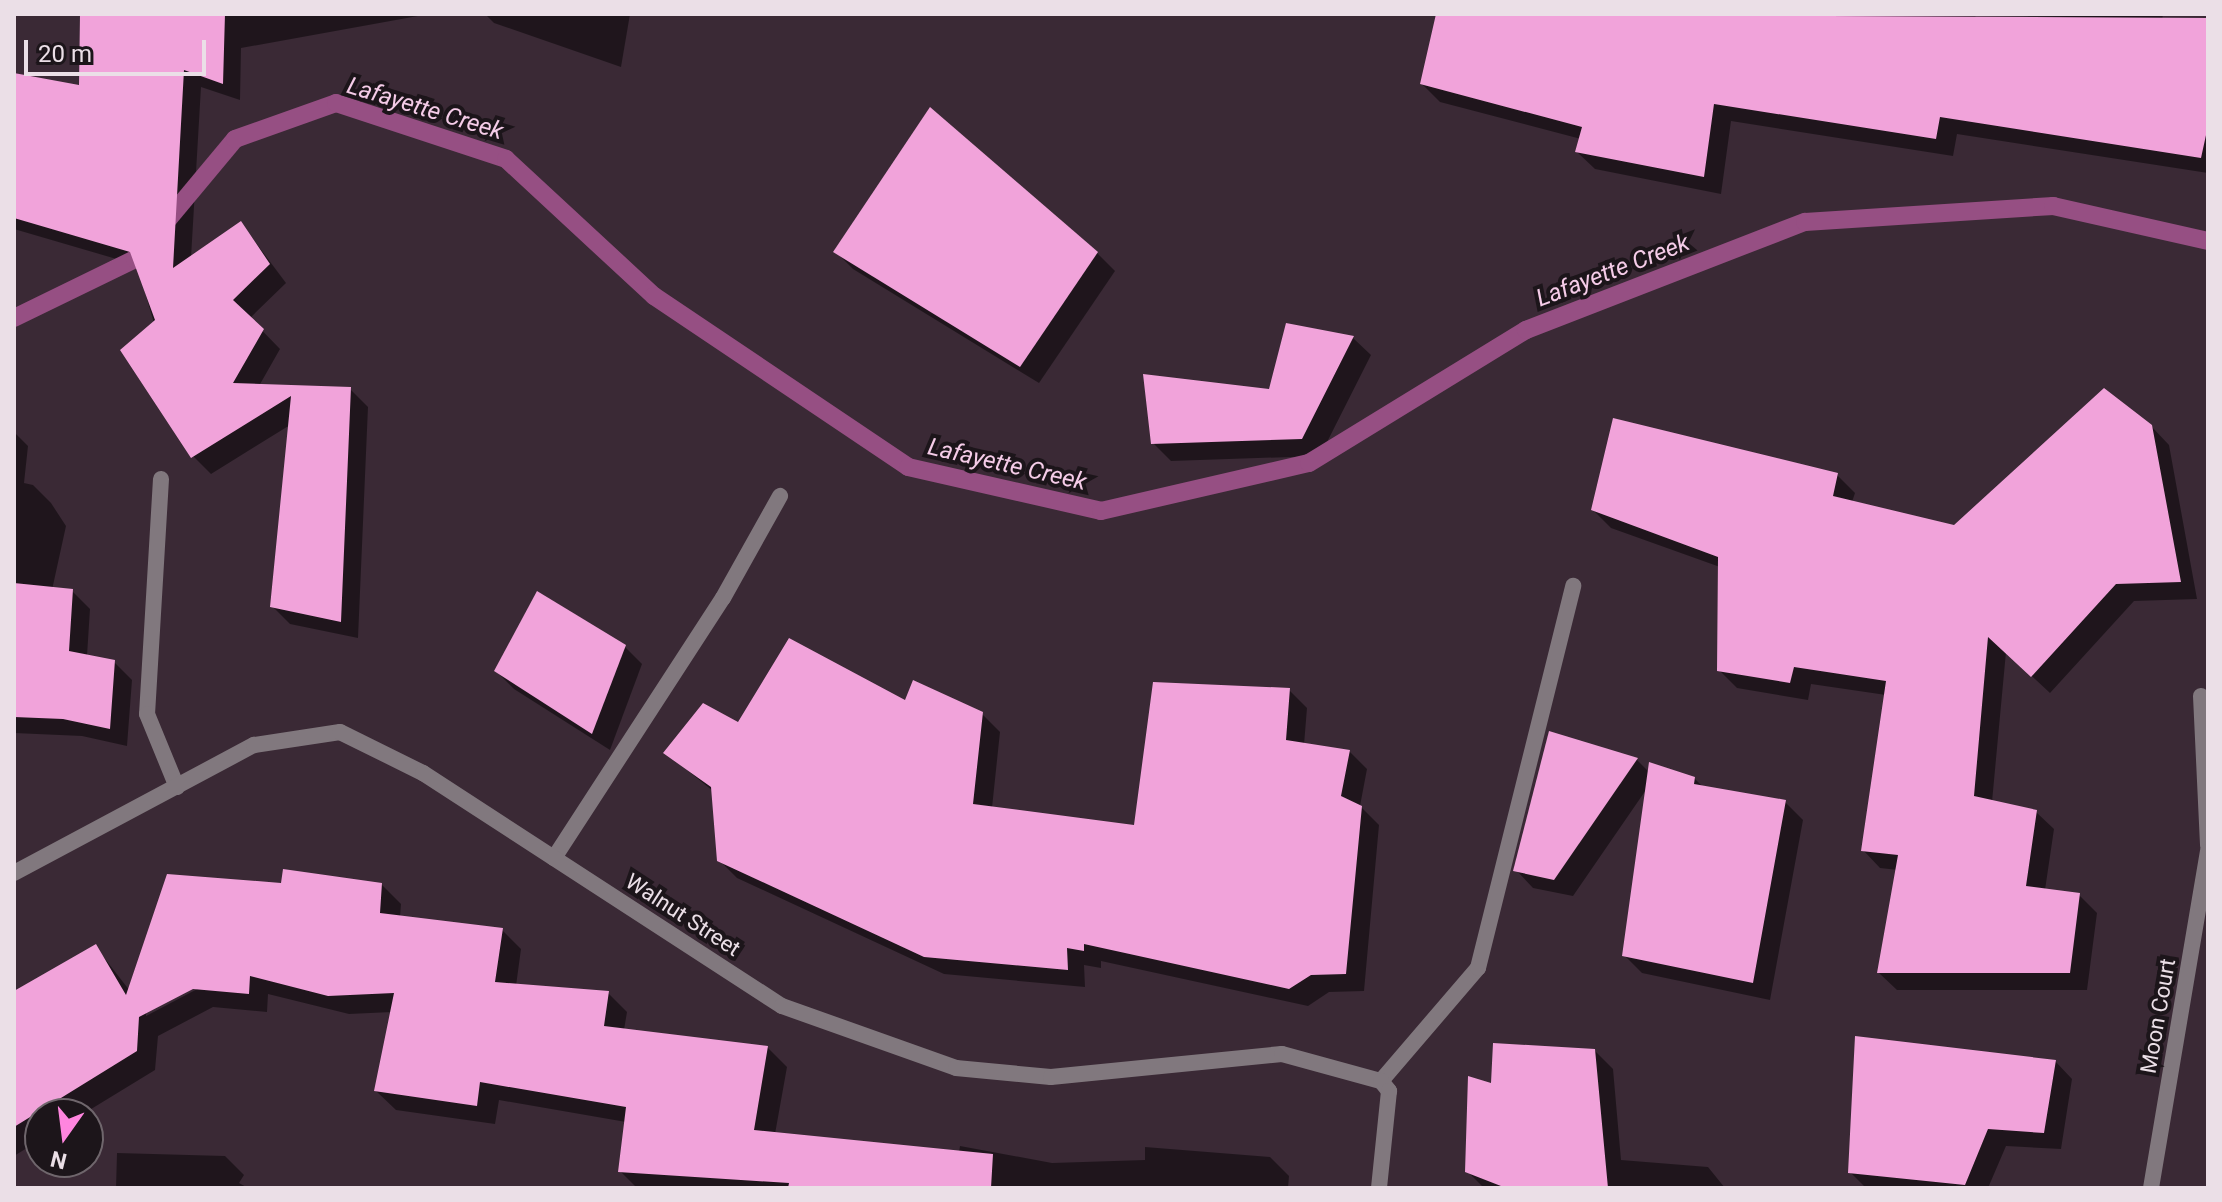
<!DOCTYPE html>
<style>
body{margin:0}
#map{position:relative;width:2222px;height:1202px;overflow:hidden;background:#3a2935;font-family:Roboto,sans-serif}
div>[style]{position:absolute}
.shadow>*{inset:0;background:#0007}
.stream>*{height:18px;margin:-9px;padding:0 9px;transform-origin:9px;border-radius:9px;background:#964f83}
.building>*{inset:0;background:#f1a3da}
.lane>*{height:16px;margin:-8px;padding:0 8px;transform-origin:8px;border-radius:8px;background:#81787e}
.street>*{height:16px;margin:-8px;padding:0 8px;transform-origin:8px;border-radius:8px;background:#81787e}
span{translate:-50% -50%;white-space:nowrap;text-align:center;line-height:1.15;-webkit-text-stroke:8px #1c151a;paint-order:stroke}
.street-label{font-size:22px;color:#ebdfe7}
.water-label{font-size:24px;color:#f5cce8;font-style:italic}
.frame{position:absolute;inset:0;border:16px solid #ebdfe7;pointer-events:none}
.north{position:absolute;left:24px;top:1098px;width:80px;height:80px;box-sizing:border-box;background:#1c151a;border:2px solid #6f666c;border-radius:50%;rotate:194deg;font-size:22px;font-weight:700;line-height:32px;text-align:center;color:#ebdfe7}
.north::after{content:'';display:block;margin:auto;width:28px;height:36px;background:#ff85df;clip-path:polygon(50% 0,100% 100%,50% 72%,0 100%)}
.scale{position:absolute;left:24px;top:40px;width:182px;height:36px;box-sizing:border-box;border:4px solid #ebdfe7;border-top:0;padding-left:10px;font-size:24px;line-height:28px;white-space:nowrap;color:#ebdfe7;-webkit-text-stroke:6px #1c151a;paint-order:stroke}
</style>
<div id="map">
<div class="shadow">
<i style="clip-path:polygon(82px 14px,429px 14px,241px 48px,240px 100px,201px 87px,191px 258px,241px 223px,286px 283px,250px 318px,280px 349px,259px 386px,350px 389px,368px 407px,358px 638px,290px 624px,272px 606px,290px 425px,211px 474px,193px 456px,137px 265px,14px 229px,14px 75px,81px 87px)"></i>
<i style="clip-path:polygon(485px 14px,630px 14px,621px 67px,494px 23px)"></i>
<i style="clip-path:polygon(1438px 14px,1732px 14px,1777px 43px,1781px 14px,1973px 14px,1977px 18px,2163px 14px,2162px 21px,2208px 20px,2208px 173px,1957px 134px,1953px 156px,1731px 121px,1721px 194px,1595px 169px,1577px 152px,1581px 139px,1440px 102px,1422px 84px)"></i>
<i style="clip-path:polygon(836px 252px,1097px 253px,1115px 271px,1039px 383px,853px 269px)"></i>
<i style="clip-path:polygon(1353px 338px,1371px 355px,1320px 456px,1171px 461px,1153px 443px,1271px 391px)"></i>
<i style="clip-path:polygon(2151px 426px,2169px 445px,2197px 599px,2134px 601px,2050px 693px,2006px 652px,1992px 802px,2036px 812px,2054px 829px,2045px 890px,2079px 895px,2097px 913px,2087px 990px,1897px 990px,1879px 973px,1898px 870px,1880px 868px,1863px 850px,1886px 695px,1811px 684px,1808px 700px,1737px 688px,1719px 670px,1720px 567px,1611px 528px,1593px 510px,1837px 475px,1855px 493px,1852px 502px,1955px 527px)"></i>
<i style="clip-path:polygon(14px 432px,28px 446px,24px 483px,33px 485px,51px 503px,66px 526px,52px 590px,72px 591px,90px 609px,87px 656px,114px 662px,132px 680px,127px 746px,82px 736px,14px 733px)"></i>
<i style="clip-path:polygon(624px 646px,642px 664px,610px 750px,514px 689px,496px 671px)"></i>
<i style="clip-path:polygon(1289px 690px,1307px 708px,1304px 745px,1349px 751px,1367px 769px,1360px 806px,1379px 825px,1364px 991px,1329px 992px,1308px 1006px,1101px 961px,1101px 968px,1084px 965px,1085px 987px,944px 974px,737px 878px,719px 860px,713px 791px,666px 753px,739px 724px,906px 702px,982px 714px,1000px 732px,992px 808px,1136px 827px)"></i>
<i style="clip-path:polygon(1550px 733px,1637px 760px,1650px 773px,1694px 778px,1704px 788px,1785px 802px,1803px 820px,1770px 1000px,1642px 973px,1624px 955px,1648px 787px,1573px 896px,1533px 888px,1516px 870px)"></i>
<i style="clip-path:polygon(evenodd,283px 885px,382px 885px,401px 904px,400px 917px,502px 930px,521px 949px,516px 986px,608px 993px,627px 1012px,624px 1030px,768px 1048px,787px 1067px,775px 1134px,959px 1152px,960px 1146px,1052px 1163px,1145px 1160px,1145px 1147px,1270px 1157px,1289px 1176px,1288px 1188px,637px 1188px,620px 1171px,626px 1122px,499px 1100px,495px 1124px,396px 1110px,376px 1091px,392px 1012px,349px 1014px,268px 994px,267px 1012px,213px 1007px,158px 1036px,155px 1070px,83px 1114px,40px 1114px,40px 1140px,14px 1156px,14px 994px,95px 946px,130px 991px,283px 885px,201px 983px,203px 986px,146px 1016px,146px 1012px,201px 983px)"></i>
<i style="clip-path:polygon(1595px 1051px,1613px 1069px,1621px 1160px,1708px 1167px,1725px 1188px,1484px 1188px,1467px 1171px,1492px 1086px)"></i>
<i style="clip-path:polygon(2055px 1061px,2072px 1079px,2061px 1149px,2006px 1146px,1988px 1188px,1866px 1188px,1850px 1172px)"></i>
<i style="clip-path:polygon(117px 1153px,225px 1156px,244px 1175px,239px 1183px,248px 1188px,116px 1188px)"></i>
</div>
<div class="stream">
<i style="left:14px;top:318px;width:135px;rotate:-26deg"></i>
<i style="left:135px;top:259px;width:156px;rotate:-50.2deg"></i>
<i style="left:235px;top:139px;width:107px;rotate:-19.6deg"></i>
<i style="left:336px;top:103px;width:179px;rotate:18.2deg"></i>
<i style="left:506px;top:159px;width:202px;rotate:42.8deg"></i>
<i style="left:654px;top:296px;width:306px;rotate:33.9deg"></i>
<i style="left:908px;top:467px;width:198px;rotate:12.8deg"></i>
<i style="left:1101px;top:511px;width:213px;rotate:-13deg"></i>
<i style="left:1309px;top:463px;width:255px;rotate:-31.5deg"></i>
<i style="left:1526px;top:330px;width:299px;rotate:-21.2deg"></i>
<i style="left:1805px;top:222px;width:249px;rotate:-3.7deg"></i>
<i style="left:2053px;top:206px;width:159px;rotate:12.7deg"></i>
</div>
<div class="building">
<i style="clip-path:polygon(80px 14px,225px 14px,223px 84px,184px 70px,173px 268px,241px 221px,270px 264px,233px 300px,264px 329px,233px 383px,351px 387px,341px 622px,270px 607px,291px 396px,191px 458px,120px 350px,155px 320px,130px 252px,14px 218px,14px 73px,79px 85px)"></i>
<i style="clip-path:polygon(1436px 14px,2208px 18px,2208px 126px,2201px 158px,1940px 117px,1936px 139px,1714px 104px,1704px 177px,1575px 152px,1582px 127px,1420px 84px)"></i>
<i style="clip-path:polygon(930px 107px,1098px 252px,1020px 367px,833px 252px)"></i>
<i style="clip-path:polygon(1286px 323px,1354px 336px,1302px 439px,1151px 444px,1143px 374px,1269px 389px)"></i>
<i style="clip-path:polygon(2104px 388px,2152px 425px,2181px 582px,2116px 584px,2031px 677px,1988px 637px,1974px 796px,2037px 810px,2026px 886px,2080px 893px,2070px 973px,1877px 973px,1898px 855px,1861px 851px,1886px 681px,1794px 667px,1790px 683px,1717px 671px,1718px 557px,1591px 510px,1613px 418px,1838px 473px,1833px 496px,1954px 525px)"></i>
<i style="clip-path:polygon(14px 583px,73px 589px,69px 651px,115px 660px,110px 729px,63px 719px,14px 717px)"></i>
<i style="clip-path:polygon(537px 591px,626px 645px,592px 734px,494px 671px)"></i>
<i style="clip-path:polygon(789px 638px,905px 700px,913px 680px,983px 712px,973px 804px,1134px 825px,1153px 682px,1290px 688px,1286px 740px,1350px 750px,1341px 796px,1362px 806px,1346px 974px,1311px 975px,1289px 989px,1084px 944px,1084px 951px,1067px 948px,1068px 970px,924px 957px,717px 861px,711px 787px,663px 753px,703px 703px,738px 722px)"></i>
<i style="clip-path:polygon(1549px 731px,1638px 758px,1554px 880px,1513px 871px)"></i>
<i style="clip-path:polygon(1649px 762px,1695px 777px,1694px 784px,1786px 800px,1753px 983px,1622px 956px)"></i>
<i style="clip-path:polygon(283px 869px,382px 883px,380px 913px,503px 928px,495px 982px,609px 991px,604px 1026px,768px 1046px,754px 1130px,993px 1154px,991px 1188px,788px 1188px,789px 1183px,618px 1172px,626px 1107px,480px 1082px,477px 1106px,374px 1091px,394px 993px,328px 996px,250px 976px,249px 994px,193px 989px,139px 1017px,137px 1051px,14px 1127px,14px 991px,96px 944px,126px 995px,167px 874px,281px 883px)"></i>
<i style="clip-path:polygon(1855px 1036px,2056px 1060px,2044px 1133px,1988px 1129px,1965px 1185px,1848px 1173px)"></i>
<i style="clip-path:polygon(1493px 1043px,1595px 1049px,1608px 1188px,1506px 1188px,1465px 1172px,1468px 1076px,1491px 1083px)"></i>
</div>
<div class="lane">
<i style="left:161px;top:479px;width:235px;rotate:93.4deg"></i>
<i style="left:147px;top:714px;width:79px;rotate:67.7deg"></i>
<i style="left:554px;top:858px;width:310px;rotate:-57deg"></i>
<i style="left:723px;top:598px;width:117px;rotate:-60.8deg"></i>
<i style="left:1381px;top:1081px;width:149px;rotate:-49.4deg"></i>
<i style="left:1478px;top:968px;width:394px;rotate:-76deg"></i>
</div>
<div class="street">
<i style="left:2201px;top:696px;width:150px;rotate:87.3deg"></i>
<i style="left:14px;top:873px;width:272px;rotate:-28.1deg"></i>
<i style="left:254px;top:745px;width:87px;rotate:-8.6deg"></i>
<i style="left:340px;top:732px;width:93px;rotate:26.3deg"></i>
<i style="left:423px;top:773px;width:428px;rotate:33deg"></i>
<i style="left:782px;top:1006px;width:185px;rotate:19.6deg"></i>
<i style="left:956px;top:1068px;width:95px;rotate:5.4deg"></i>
<i style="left:1051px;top:1077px;width:232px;rotate:-5.7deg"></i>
<i style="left:1282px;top:1054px;width:103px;rotate:15.3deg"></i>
<i style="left:1381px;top:1081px;width:13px;rotate:51deg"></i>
<i style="left:1389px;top:1091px;width:98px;rotate:95.9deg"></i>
<i style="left:2151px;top:1188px;width:341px;rotate:-80.4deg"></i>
</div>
<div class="street-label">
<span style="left:683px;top:915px;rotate:33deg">Walnut Street</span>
<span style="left:2158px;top:1016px;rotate:-80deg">Moon Court</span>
</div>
<div class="water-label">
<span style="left:425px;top:109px;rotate:17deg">Lafayette Creek</span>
<span style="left:1613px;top:271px;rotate:-21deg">Lafayette Creek</span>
<span style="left:1007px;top:465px;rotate:13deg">Lafayette Creek</span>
</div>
<div class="frame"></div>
<div class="north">N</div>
<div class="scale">20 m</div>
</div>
